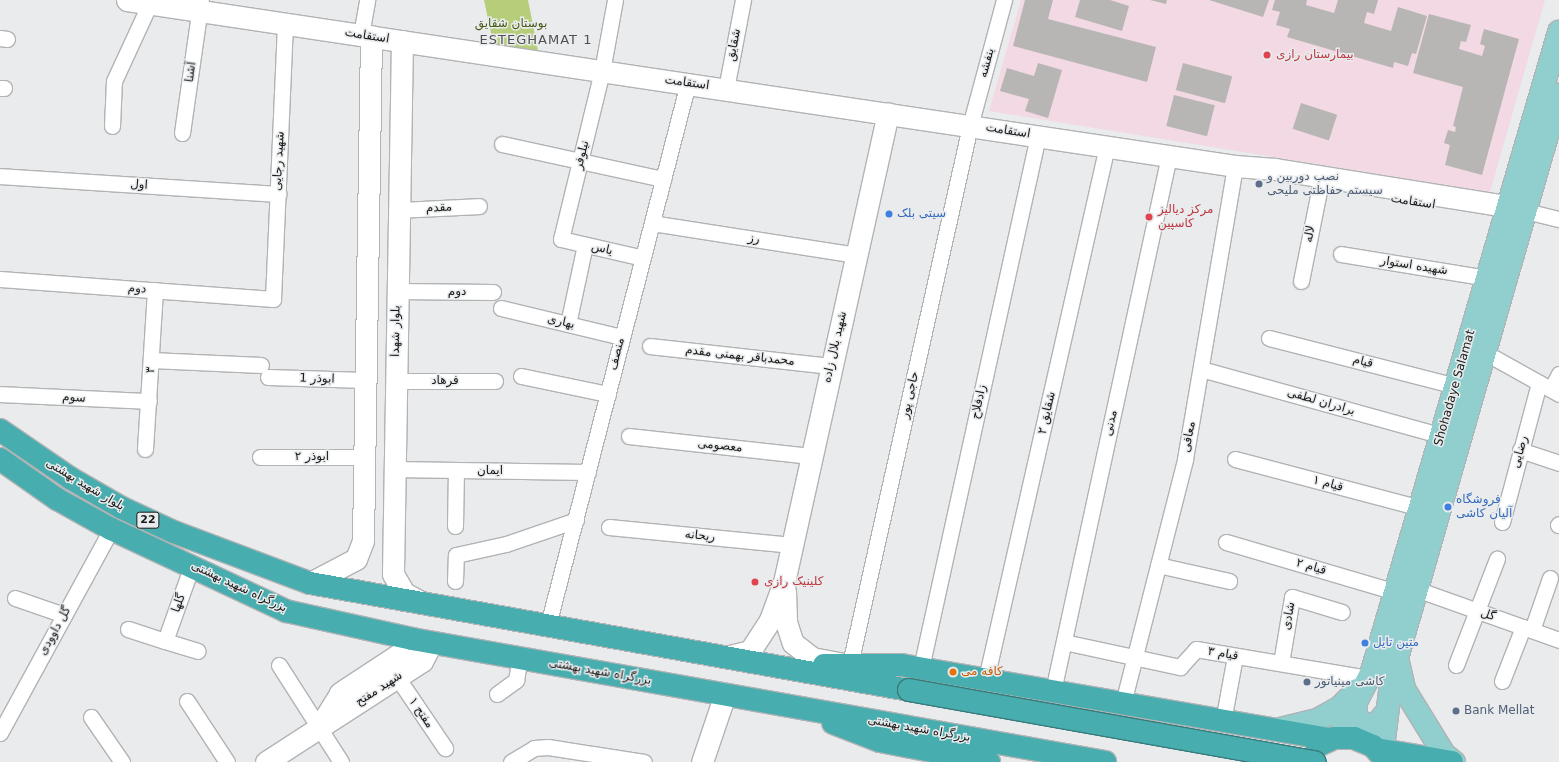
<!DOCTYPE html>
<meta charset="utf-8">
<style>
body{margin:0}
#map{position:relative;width:1559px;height:762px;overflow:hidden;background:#e9ebed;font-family:"DejaVu Sans","Noto Naskh Arabic",sans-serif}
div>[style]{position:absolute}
.medical>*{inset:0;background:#f2d9e3}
.green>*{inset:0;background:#b6ce7a}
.building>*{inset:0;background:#b8b6b4;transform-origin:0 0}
.roads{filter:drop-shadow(1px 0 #b1b3b5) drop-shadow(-1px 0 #b1b3b5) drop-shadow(0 1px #b1b3b5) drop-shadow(0 -1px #b1b3b5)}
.street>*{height:15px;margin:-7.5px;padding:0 7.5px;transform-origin:7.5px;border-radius:7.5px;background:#fff}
.secondary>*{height:21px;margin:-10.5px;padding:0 10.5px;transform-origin:10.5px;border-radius:10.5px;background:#fff}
.primary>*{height:22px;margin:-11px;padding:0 11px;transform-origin:11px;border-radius:11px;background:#91cece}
.highway>*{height:22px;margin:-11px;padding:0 11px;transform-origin:11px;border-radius:11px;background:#48adae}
.bridges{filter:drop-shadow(1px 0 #387a7a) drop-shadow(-1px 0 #387a7a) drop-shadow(0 1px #387a7a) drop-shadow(0 -1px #387a7a)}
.highway-bridge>*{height:22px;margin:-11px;padding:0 11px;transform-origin:11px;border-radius:11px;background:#48adae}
.dots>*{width:11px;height:11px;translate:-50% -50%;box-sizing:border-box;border:2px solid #e9ebed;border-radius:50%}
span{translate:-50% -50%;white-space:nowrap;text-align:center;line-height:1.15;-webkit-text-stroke:3px #e9ebed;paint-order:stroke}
.shield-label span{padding:1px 3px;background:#e9ebed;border:1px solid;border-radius:3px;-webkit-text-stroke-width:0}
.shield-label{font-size:11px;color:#191a1a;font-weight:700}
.park-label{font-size:12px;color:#4a591a}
.street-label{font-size:12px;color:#191a1a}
.health-label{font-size:12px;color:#be3a42}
.left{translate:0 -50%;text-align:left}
.service-label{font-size:12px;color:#4e5e75}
.shop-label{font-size:12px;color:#366cbe}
.food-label{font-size:12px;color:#c56008}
.neighbourhood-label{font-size:13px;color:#4f5051;letter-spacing:1px}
</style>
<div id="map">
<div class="medical">
<i style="clip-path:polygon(1021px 0,1545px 0,1490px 192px,989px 111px)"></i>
</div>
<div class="green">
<i style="clip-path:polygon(484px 0,528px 0,538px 51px,494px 47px)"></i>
</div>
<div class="building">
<i style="clip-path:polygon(1025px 0,1053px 0,1048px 19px,1156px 47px,1147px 82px,1013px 46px)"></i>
<i style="clip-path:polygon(1080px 0,1110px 0,1129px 6px,1122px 31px,1075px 17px)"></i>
<i style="clip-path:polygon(1150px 0,1167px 0,1166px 4px)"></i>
<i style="clip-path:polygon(1209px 0,1269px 0,1263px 17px)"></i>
<i style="clip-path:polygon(1275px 0,1307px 0,1306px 5px,1334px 13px,1338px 0,1378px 0,1374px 14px,1367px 12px,1364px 23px,1391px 31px,1398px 7px,1427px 16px,1416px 54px,1412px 53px,1408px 66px,1394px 62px,1393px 68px,1287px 37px,1290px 29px,1276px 25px,1280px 12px,1272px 10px)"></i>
<i style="clip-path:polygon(1429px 14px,1471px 25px,1466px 42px,1461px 41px,1459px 49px,1482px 56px,1485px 46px,1480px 44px,1484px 29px,1519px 39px,1482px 175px,1445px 165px,1450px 145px,1444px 143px,1448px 130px,1455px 132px,1456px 127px,1453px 126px,1463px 87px,1413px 73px)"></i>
<i style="clip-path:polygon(1038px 63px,1062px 70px,1048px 118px,1025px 111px,1029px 99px,1000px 91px,1007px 68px,1034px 76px)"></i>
<i style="left:1183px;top:63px;width:51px;height:28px;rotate:15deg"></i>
<i style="left:1174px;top:95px;width:42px;height:32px;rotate:14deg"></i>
<i style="left:1301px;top:103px;width:38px;height:27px;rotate:18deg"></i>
</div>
<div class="roads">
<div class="street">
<i style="left:615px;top:0;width:72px;rotate:100.4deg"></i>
<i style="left:602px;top:71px;width:173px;rotate:103.7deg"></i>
<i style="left:561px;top:239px;width:84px;rotate:13deg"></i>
<i style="left:361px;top:35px;width:36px;rotate:-80deg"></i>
<i style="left:0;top:38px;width:7px;rotate:8deg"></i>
<i style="left:0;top:88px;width:4px"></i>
<i style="left:726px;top:89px;width:91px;rotate:-79.2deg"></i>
<i style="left:112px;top:126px;width:45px;rotate:-87.5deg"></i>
<i style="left:114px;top:81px;width:86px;rotate:-65.2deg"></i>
<i style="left:182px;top:133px;width:134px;rotate:-81.9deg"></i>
<i style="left:502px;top:144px;width:165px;rotate:12.3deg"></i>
<i style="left:0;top:176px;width:279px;rotate:3.7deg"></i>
<i style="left:398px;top:210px;width:81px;rotate:-2.8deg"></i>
<i style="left:1526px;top:211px;width:34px;rotate:14deg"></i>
<i style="left:652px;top:223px;width:206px;rotate:8.9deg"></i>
<i style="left:1341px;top:254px;width:148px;rotate:9.3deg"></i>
<i style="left:0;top:279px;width:274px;rotate:4.2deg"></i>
<i style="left:273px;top:299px;width:275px;rotate:-87.5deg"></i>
<i style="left:1301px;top:281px;width:97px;rotate:-78.7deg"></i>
<i style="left:397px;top:291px;width:96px;rotate:0.6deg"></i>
<i style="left:501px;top:308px;width:124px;rotate:13.5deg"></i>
<i style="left:568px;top:324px;width:81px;rotate:-77.9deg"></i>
<i style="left:1269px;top:338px;width:193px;rotate:14.4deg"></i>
<i style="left:650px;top:346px;width:181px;rotate:6.3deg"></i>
<i style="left:1484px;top:352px;width:86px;rotate:29.2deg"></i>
<i style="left:151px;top:360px;width:110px;rotate:2.6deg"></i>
<i style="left:1201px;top:369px;width:250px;rotate:15.5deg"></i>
<i style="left:521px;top:376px;width:89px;rotate:11.7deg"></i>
<i style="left:268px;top:377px;width:97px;rotate:1.8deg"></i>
<i style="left:394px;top:381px;width:101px"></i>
<i style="left:1551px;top:389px;width:17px;rotate:-62deg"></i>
<i style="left:0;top:394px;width:149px;rotate:2.7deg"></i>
<i style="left:629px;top:436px;width:182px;rotate:6.3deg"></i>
<i style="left:145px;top:449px;width:159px;rotate:-86.4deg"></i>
<i style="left:1520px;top:450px;width:41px;rotate:18.4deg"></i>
<i style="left:260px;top:457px;width:104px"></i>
<i style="left:1235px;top:459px;width:192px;rotate:14.8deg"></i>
<i style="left:393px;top:469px;width:195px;rotate:0.9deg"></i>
<i style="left:1502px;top:522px;width:144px;rotate:-75.1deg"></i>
<i style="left:1558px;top:525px;width:1px;rotate:-45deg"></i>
<i style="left:455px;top:526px;width:55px;rotate:-89deg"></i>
<i style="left:609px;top:527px;width:184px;rotate:5.6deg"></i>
<i style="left:1226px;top:542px;width:177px;rotate:16.4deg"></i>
<i style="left:1158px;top:565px;width:73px;rotate:12.7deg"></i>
<i style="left:455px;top:581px;width:26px;rotate:-88deg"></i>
<i style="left:456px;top:555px;width:51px;rotate:-12.4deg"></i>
<i style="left:506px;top:544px;width:74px;rotate:-18.9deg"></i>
<i style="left:1416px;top:589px;width:152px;rotate:19.6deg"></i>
<i style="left:15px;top:598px;width:52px;rotate:19.1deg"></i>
<i style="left:548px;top:625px;width:560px;rotate:-75.52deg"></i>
<i style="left:128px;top:629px;width:39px;rotate:18deg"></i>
<i style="left:165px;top:641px;width:81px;rotate:-70.4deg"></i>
<i style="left:1532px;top:630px;width:55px;rotate:-70.9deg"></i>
<i style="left:165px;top:641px;width:34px;rotate:17deg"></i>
<i style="left:1064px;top:642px;width:119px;rotate:12.2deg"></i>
<i style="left:1180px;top:667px;width:24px;rotate:-48deg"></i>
<i style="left:1196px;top:649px;width:174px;rotate:9.6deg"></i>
<i style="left:1281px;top:663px;width:67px;rotate:-80.5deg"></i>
<i style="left:1292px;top:597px;width:52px;rotate:16.7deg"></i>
<i style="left:850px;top:664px;width:551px;rotate:-77.43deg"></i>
<i style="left:970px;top:126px;width:131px;rotate:-74.9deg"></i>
<i style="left:279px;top:665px;width:115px;rotate:57.4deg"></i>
<i style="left:1456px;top:665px;width:114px;rotate:-68.9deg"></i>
<i style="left:921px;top:668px;width:545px;rotate:-77.6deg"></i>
<i style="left:397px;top:677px;width:86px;rotate:55.9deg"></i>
<i style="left:986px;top:679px;width:547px;rotate:-77.21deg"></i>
<i style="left:1502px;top:681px;width:58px;rotate:-68.7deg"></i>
<i style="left:1053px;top:691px;width:547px;rotate:-77.77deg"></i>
<i style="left:497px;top:694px;width:24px;rotate:-36deg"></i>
<i style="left:516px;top:680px;width:22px;rotate:-80deg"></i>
<i style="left:187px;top:701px;width:73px;rotate:56.7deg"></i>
<i style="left:1123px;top:703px;width:252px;rotate:-75.7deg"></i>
<i style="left:1185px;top:459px;width:297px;rotate:-80.3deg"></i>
<i style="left:91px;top:717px;width:55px;rotate:55.4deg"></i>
<i style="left:1223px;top:721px;width:66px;rotate:-79.5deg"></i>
<i style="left:0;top:733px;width:232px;rotate:-61.4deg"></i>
<i style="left:511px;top:762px;width:27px;rotate:-31deg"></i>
<i style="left:534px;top:748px;width:14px;rotate:-4deg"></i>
<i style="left:548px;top:747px;width:97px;rotate:8.9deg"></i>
</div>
<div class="secondary">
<i style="left:127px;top:0;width:1120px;rotate:8.52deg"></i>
<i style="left:1235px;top:166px;width:40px;rotate:4.3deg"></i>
<i style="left:1275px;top:169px;width:235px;rotate:9.1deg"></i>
<i style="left:402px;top:41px;width:533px;rotate:90.97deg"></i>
<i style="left:393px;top:574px;width:22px;rotate:60deg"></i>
<i style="left:404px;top:593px;width:21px;rotate:28deg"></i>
<i style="left:310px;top:583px;width:52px;rotate:-27.6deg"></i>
<i style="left:356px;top:559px;width:19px;rotate:-69deg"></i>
<i style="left:363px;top:541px;width:505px;rotate:-89.09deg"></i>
<i style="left:785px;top:591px;width:31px;rotate:88deg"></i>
<i style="left:786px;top:622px;width:22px;rotate:72deg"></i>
<i style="left:793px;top:643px;width:24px;rotate:38deg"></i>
<i style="left:812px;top:658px;width:31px;rotate:11deg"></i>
<i style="left:726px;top:657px;width:25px;rotate:-14deg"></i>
<i style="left:750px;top:651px;width:37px;rotate:-57deg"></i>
<i style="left:770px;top:620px;width:40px;rotate:-69.8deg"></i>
<i style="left:784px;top:582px;width:480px;rotate:-77.5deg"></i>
<i style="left:321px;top:724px;width:36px;rotate:-58deg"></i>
<i style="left:340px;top:693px;width:80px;rotate:-33.3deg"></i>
<i style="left:407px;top:649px;width:11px;rotate:-63deg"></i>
<i style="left:266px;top:762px;width:186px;rotate:-32.9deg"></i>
<i style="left:422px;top:661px;width:21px;rotate:-62deg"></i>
<i style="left:702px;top:762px;width:72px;rotate:-71.3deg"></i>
</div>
<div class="primary">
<i style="left:1398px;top:662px;width:28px;rotate:77deg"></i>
<i style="left:1404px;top:689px;width:76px;rotate:58.4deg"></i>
<i style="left:1444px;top:754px;width:13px;rotate:39deg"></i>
<i style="left:1356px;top:705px;width:12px;rotate:90deg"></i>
<i style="left:1356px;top:717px;width:12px;rotate:42deg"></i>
<i style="left:1365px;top:725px;width:12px;rotate:-5deg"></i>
<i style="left:1377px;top:724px;width:11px;rotate:-52deg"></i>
<i style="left:1276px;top:730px;width:42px;rotate:-13.7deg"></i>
<i style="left:1317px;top:720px;width:26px;rotate:-29deg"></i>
<i style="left:1340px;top:707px;width:24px;rotate:-45deg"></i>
<i style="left:1338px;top:737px;width:74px;rotate:-62.7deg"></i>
<i style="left:1372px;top:671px;width:666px;rotate:-73.69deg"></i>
<i style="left:1382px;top:755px;width:80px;rotate:-82.8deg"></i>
<i style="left:1392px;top:676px;width:605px;rotate:-73.99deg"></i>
</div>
<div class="highway">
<i style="left:0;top:430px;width:85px;rotate:34.4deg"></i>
<i style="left:70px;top:478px;width:60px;rotate:30deg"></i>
<i style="left:122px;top:508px;width:57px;rotate:24.8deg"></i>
<i style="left:174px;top:532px;width:145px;rotate:20.6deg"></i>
<i style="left:310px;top:583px;width:608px;rotate:10.13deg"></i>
<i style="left:0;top:459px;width:70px;rotate:35.1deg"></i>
<i style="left:57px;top:499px;width:62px;rotate:29.1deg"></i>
<i style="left:111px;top:529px;width:193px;rotate:25.1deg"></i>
<i style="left:286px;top:611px;width:129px;rotate:12.5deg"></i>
<i style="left:412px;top:639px;width:704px;rotate:10.06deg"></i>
<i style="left:824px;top:665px;width:77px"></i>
<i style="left:901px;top:665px;width:435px;rotate:9.8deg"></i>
<i style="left:833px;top:723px;width:50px;rotate:21deg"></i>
<i style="left:880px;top:741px;width:111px;rotate:10.9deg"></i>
<i style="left:1317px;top:746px;width:19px;rotate:-25deg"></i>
<i style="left:1334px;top:738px;width:20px"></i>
<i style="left:1354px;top:738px;width:21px;rotate:23deg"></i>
<i style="left:1373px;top:746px;width:21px;rotate:49deg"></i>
<i style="left:1376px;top:749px;width:77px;rotate:9.7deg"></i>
</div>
</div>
<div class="bridges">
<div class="highway-bridge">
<i style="left:909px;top:690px;width:412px;rotate:10.1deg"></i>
</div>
</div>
<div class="dots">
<i style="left:1267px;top:55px;background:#e0444e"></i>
<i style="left:1259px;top:184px;background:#5c6f8a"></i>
<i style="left:889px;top:214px;background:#3f7fe0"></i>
<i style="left:1149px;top:217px;background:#e0444e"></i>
<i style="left:1448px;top:507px;background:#3f7fe0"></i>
<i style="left:755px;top:582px;background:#e0444e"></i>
<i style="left:1365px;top:643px;background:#3f7fe0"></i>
<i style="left:953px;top:672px;background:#e8710a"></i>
<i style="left:1307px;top:682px;background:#5c6f8a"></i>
<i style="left:1456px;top:711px;background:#5c6f8a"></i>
</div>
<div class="shield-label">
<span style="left:148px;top:520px">22</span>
</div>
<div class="park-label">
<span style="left:511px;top:24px">بوستان شقایق</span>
</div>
<div class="street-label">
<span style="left:367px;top:36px;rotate:9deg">استقامت</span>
<span style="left:734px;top:45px;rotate:-79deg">شقایق</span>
<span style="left:987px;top:63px;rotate:-75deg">بنفشه</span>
<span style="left:191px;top:72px;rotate:-82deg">آشنا</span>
<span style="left:687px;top:83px;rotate:8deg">استقامت</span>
<span style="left:1008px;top:131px;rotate:9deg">استقامت</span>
<span style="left:582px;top:155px;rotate:-76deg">نیلوفر</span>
<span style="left:279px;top:161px;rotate:-87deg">شهید رجایی</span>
<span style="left:139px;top:185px;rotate:4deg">اول</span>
<span style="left:1413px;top:202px;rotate:9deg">استقامت</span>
<span style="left:439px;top:208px;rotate:-3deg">مقدم</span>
<span style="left:1310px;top:234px;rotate:-79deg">لاله</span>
<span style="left:754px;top:239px;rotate:9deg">رز</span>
<span style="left:602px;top:249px;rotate:13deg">یاس</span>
<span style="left:1414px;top:266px;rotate:9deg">شهیده استوار</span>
<span style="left:137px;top:289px;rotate:4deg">دوم</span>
<span style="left:457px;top:292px">دوم</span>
<span style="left:561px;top:322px;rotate:13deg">بهاری</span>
<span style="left:396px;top:331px;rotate:-89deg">بلوار شهدا</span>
<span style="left:835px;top:347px;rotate:-77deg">شهید بلال زاده</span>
<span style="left:617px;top:354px;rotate:-76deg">منصف</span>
<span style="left:740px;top:356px;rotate:6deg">محمدباقر بهمنی مقدم</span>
<span style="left:1363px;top:362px;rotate:14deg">قیام</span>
<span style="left:151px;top:370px;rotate:-86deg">۳</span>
<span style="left:317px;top:379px;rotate:2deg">ابوذر 1</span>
<span style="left:445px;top:381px">فرهاد</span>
<span style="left:1455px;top:388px;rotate:-74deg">Shohadaye Salamat</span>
<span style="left:910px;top:395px;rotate:-77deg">حاجی پور</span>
<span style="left:74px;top:398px;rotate:3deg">سوم</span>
<span style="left:979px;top:402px;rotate:-78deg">زادفلاح</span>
<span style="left:1321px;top:402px;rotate:16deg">برادران لطفی</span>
<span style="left:1047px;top:413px;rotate:-77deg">شقایق ۲</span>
<span style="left:1111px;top:423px;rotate:-78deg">مدنی</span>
<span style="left:1189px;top:437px;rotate:-80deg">معافی</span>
<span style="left:720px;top:446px;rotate:6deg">معصومی</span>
<span style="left:1520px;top:452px;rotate:-75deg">رضایی</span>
<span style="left:312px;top:457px">ابوذر ۲</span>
<span style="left:490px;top:471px">ایمان</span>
<span style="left:1328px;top:484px;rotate:15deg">قیام ۱</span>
<span style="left:85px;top:485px;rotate:31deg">بلوار شهید بهشتی</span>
<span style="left:700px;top:536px;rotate:6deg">ریحانه</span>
<span style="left:1311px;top:567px;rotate:16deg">قیام ۲</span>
<span style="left:239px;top:587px;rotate:25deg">بزرگراه شهید بهشتی</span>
<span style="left:179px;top:603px;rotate:-71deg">گلها</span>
<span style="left:1488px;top:615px;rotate:20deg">گل</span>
<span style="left:1289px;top:616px;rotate:-80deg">شادی</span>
<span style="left:55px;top:631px;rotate:-61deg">گل داوودی</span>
<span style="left:1223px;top:654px;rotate:10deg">قیام ۳</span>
<span style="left:600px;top:672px;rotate:10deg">بزرگراه شهید بهشتی</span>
<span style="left:379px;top:689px;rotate:-33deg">شهید مفتح</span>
<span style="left:421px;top:713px;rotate:55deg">مفتح ۱</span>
<span style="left:919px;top:729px;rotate:10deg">بزرگراه شهید بهشتی</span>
</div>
<div class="health-label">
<span class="left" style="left:1276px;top:55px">بیمارستان رازی</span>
<span class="left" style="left:1158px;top:217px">مرکز دیالیز<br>کاسپین</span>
<span class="left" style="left:764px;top:582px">کلینیک رازی</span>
</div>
<div class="service-label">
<span class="left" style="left:1267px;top:184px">نصب دوربین و<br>سیستم حفاظتی ملیحی</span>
<span class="left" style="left:1315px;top:682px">کاشی مینیاتور</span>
<span class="left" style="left:1464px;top:711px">Bank Mellat</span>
</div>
<div class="shop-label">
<span class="left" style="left:897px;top:214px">سیتی بلک</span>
<span class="left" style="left:1456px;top:507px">فروشگاه<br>آلیان کاشی</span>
<span class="left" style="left:1373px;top:643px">متین تایل</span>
</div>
<div class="food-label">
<span class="left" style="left:961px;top:672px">کافه می</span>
</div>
<div class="neighbourhood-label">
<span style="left:536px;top:40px">ESTEGHAMAT 1</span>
</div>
</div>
